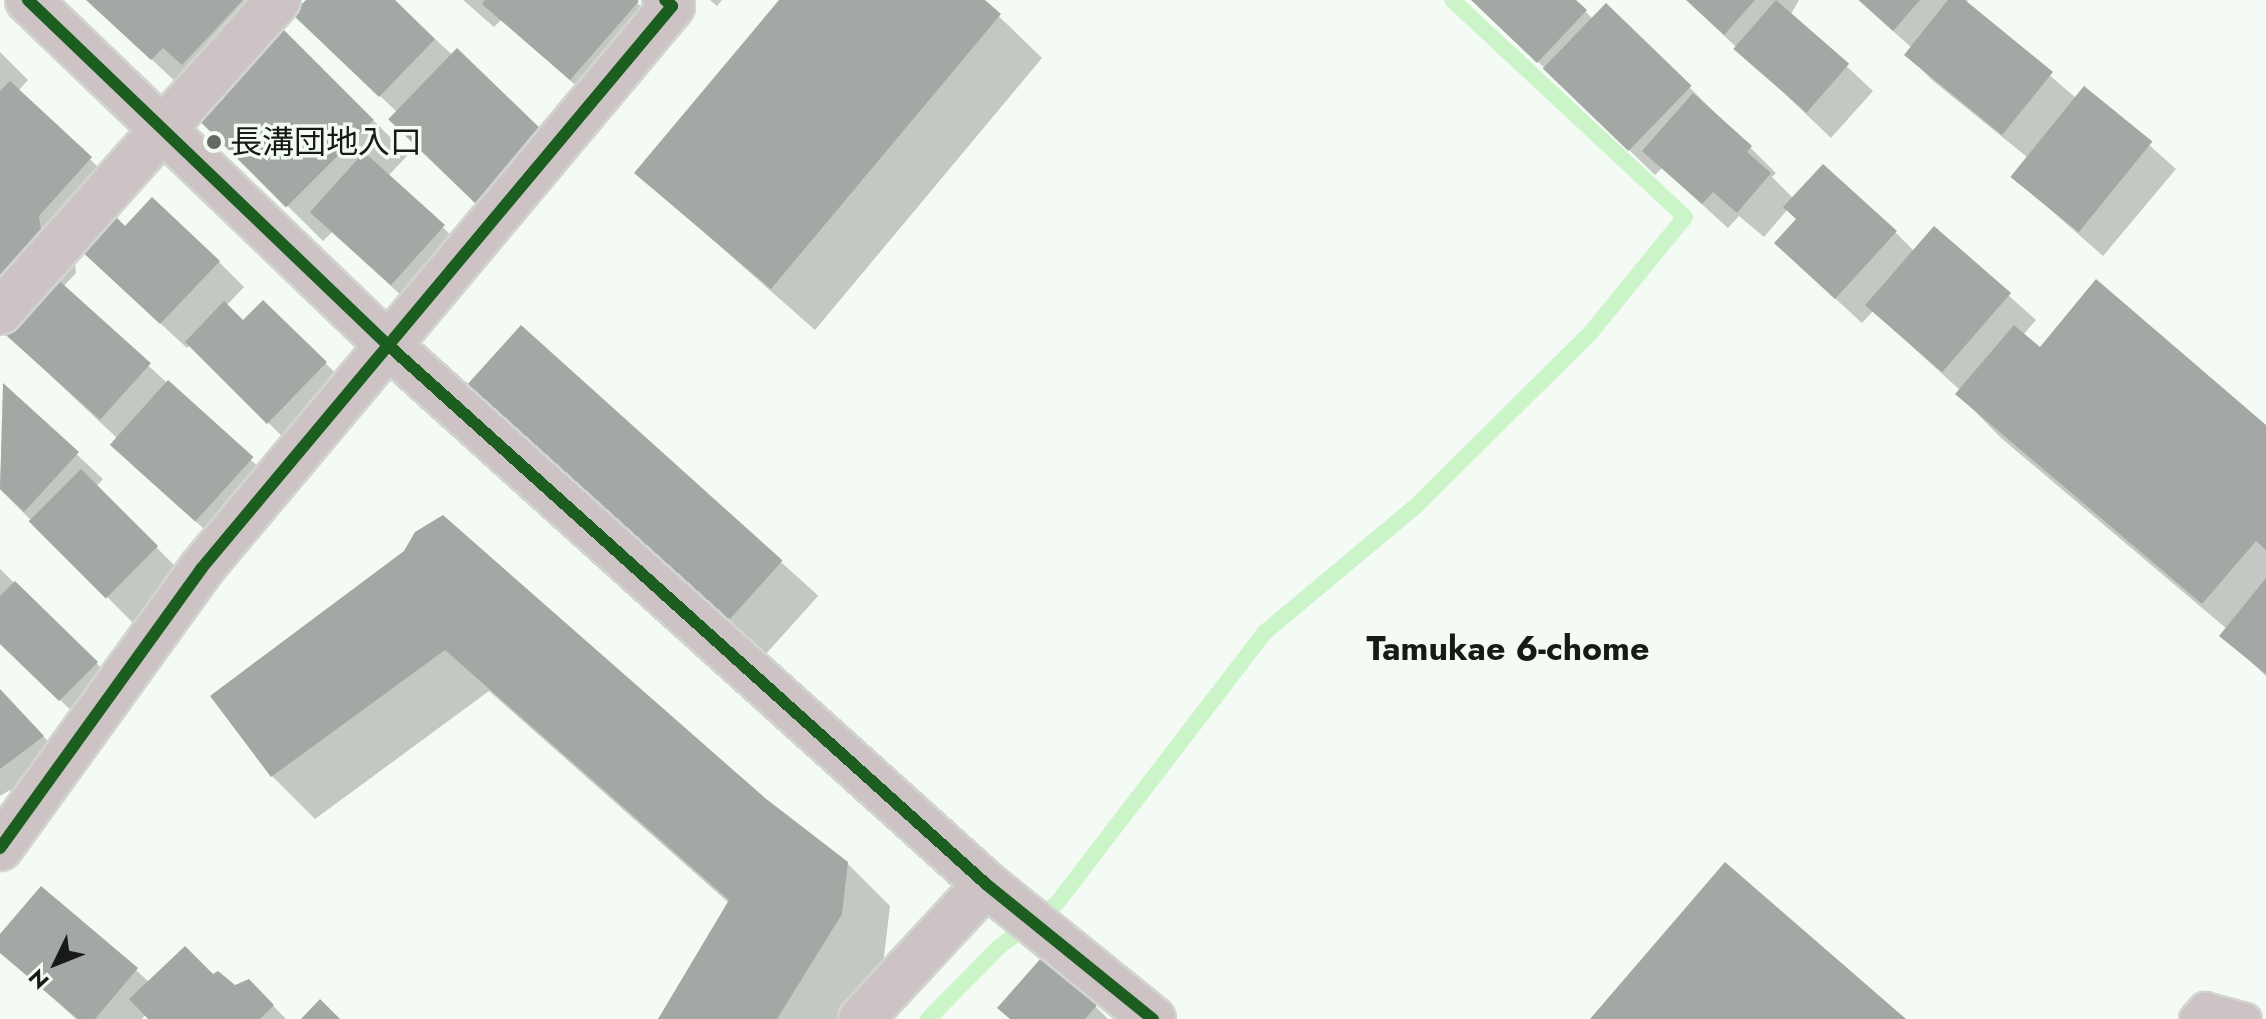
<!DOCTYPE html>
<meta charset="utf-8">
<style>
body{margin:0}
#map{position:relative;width:2266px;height:1019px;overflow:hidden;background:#f4faf4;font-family:Jost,"Noto Sans JP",sans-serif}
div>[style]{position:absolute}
.shadow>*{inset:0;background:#0003;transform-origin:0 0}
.stream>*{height:16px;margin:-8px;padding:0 8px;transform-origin:8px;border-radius:8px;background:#cbf4c9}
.building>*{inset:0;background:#a4a8a4;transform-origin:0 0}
.roads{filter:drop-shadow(2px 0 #d1d5d1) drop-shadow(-2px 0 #d1d5d1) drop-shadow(0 2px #d1d5d1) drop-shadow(0 -2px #d1d5d1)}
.service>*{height:30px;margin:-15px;padding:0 15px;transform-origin:15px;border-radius:15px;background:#cdc3c4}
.minor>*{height:44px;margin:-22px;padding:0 22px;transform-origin:22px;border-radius:22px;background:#cdc3c4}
.cycleway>*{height:12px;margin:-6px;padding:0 6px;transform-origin:6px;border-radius:6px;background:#1b5e20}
.dots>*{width:22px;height:22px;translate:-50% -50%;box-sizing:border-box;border:4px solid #f2fcf2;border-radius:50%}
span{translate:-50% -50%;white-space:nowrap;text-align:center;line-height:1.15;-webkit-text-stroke:7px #f2fcf2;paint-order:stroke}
.poi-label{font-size:32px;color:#171a16}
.left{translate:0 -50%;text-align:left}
.neighbourhood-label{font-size:34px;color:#171a16;font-weight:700}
.north{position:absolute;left:16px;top:923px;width:80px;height:80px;-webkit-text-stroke:6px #f2fcf2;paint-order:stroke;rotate:227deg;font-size:22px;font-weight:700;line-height:32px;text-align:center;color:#171a16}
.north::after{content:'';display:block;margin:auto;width:28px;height:36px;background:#171a16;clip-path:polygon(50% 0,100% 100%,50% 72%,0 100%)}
</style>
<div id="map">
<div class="shadow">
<i style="clip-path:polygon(88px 0,253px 0,408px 155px,388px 176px,469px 252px,416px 309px,332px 232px,323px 241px,190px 109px,178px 84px)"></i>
<i style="clip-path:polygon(308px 0,392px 0,568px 160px,501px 228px,390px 119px,397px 112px,321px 40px)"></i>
<i style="clip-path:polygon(463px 0,634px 0,663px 28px,597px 104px,501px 20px,494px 27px)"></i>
<i style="clip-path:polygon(710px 0,722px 0,717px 6px)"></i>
<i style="clip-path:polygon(782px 0,982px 0,1042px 58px,815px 330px,637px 173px)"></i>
<i style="clip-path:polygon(1474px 0,1574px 0,1593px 19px,1607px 6px,1776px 173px,1772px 177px,1794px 199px,1895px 232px,1914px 251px,1934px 229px,2036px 320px,2023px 335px,2040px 349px,2266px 427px,2266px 676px,2222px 635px,2227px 629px,2000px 437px,1958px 394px,1961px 391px,1873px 311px,1862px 323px,1803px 269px,1798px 219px,1788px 209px,1764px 237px,1739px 216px,1728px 228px,1662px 168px,1655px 175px)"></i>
<i style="clip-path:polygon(1687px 0,1799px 0,1791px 14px,1873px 91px,1831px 138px)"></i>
<i style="clip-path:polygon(1858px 0,1968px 0,1965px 3px,2076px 98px,2085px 88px,2176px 169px,2103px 256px,2012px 176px,2027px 157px,1932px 80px,1907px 55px,1912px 48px)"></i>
<i style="clip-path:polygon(0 52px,28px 80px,18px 91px,116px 184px,74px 253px,76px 273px,63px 287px,277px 484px,222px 545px,138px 470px,112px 444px,117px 438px,0 328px)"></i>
<i style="clip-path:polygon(125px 228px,219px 262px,244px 287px,226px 306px,243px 323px,263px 303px,352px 389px,294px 448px,190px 345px,187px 348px,106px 273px)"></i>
<i style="left:521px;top:328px;width:400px;height:89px;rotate:42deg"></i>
<i style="clip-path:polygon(4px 386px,103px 479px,96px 487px,182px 573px,133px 623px,0 489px)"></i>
<i style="clip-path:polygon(406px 552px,763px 799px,847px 863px,890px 906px,884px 957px,845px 1019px,660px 1019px,729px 903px,489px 691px,315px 819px,272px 776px,212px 696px)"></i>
<i style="clip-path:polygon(0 569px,122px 688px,86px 725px,0 642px)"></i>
<i style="clip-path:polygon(0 691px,68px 762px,20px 800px,10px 790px,0 796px)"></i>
<i style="clip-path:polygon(0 938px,136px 970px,149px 982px,213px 977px,235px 988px,249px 981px,286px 1019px,152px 1019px,146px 1014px,142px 1019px,76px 1019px,0 951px)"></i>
<i style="clip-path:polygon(1042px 960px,1096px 1007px,1108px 1019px,1011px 1019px)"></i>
</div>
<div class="stream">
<i style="left:928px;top:1019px;width:101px;rotate:-45.4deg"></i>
<i style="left:999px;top:947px;width:73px;rotate:-37.2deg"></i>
<i style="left:1057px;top:903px;width:340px;rotate:-52.5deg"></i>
<i style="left:1264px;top:633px;width:198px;rotate:-39.9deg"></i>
<i style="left:1416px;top:506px;width:248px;rotate:-44.8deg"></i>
<i style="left:1592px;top:331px;width:147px;rotate:-50.8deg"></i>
<i style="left:1685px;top:217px;width:318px;rotate:-137deg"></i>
</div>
<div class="building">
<i style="clip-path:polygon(86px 0,243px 0,182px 65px,163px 48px,151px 60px)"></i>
<i style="clip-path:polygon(306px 0,395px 0,435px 39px,379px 97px,292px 14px)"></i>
<i style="clip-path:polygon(485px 0,637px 0,639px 1px,570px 80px,482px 4px)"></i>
<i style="clip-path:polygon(779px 0,985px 0,1001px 14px,771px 289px,634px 173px)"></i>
<i style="clip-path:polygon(1471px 0,1576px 0,1587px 10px,1537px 63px)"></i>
<i style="clip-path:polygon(1686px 0,1755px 0,1724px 35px)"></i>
<i style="left:1776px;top:0;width:97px;height:65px;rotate:41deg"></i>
<i style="clip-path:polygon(1859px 0,1920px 0,1893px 31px)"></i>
<i style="clip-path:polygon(1948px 0,1965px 0,2053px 72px,2002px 135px,1904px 55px)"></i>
<i style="left:1606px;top:3px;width:119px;height:91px;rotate:44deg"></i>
<i style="left:274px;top:20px;width:141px;height:124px;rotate:45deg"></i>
<i style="left:457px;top:48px;width:122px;height:99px;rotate:44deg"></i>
<i style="clip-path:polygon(10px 81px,92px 157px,39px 216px,42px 237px,0 280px,0 91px)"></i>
<i style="left:2084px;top:86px;width:88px;height:117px;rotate:39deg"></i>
<i style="clip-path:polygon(1693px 93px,1752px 146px,1747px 152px,1771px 173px,1737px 213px,1713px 192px,1702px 204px,1642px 151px)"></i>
<i style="left:364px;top:152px;width:109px;height:81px;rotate:42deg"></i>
<i style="clip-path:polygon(1823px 164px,1897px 231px,1835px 299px,1774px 243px,1796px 219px,1783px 207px)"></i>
<i style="clip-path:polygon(152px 197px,220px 261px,160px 324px,77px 247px,111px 212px,125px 226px)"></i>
<i style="left:1934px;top:226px;width:102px;height:105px;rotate:41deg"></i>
<i style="left:55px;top:277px;width:129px;height:76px;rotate:42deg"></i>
<i style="clip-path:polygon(2096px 279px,2266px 425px,2266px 550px,2256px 541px,2202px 604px,1955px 394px,2014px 325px,2040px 347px)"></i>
<i style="clip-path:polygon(263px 300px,327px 362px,267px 424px,185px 342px,224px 301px,243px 320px)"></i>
<i style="left:521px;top:325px;width:352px;height:92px;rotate:42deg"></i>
<i style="left:168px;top:380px;width:115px;height:87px;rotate:42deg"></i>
<i style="clip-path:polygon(3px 383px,79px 452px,24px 512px,0 489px)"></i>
<i style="left:81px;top:469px;width:109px;height:74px;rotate:45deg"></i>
<i style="clip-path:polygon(443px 515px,765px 798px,848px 862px,842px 914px,777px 1019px,658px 1019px,729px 900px,445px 650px,271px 777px,210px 696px,404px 551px,415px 532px)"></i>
<i style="clip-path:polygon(2266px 578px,2266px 674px,2219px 636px)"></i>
<i style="clip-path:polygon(15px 581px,98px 662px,59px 701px,0 644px,0 596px)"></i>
<i style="clip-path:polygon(0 689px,44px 736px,0 769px)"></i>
<i style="clip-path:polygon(1725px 862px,1906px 1019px,1590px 1019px)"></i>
<i style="clip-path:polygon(41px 886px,138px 968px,95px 1019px,78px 1019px,0 953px,0 934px)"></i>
<i style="clip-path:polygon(185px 946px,213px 974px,218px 971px,235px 985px,249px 979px,274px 1005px,260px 1019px,148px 1019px,129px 999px)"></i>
<i style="clip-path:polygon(1042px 957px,1097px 1005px,1085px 1019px,1010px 1019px,997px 1008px)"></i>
<i style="clip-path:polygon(320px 999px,340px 1019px,301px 1019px)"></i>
</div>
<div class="roads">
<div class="service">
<i style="left:2195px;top:1019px;width:15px;rotate:-48deg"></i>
<i style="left:2205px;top:1008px;width:42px;rotate:15deg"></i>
</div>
<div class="minor">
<i style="left:28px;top:0;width:499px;rotate:43.8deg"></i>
<i style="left:388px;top:345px;width:805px;rotate:42.03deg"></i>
<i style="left:986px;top:884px;width:215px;rotate:39deg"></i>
<i style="left:0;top:312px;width:418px;rotate:-48.3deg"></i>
<i style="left:0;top:848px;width:344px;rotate:-54.2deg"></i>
<i style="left:201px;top:569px;width:734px;rotate:-50.08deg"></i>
<i style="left:672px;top:6px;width:9px;rotate:-139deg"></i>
<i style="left:861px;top:1019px;width:184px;rotate:-47.2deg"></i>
</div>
</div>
<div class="cycleway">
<i style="left:28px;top:0;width:499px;rotate:43.8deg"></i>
<i style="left:388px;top:345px;width:805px;rotate:42.03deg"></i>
<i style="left:986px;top:884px;width:215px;rotate:39deg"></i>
<i style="left:0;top:848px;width:344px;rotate:-54.2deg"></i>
<i style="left:201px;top:569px;width:734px;rotate:-50.08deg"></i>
<i style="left:672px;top:6px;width:9px;rotate:-139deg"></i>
</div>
<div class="dots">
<i style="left:214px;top:142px;background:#646864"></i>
</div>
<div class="poi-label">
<span class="left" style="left:230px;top:142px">長溝団地入口</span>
</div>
<div class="neighbourhood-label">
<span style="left:1508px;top:649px">Tamukae 6-chome</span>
</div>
<div class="north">N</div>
</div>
